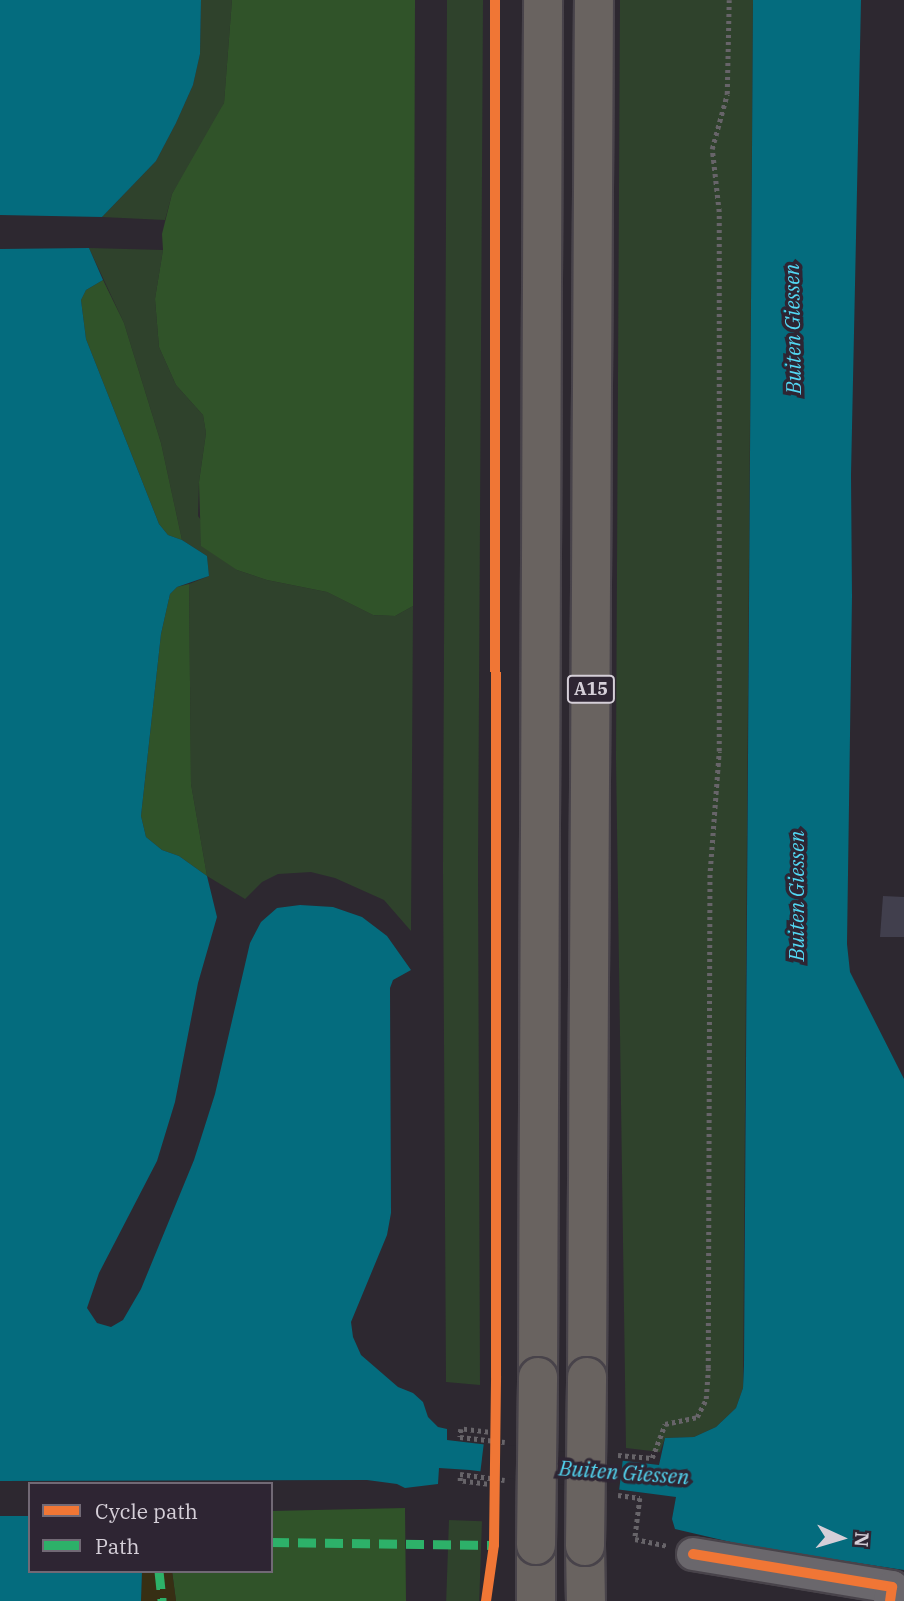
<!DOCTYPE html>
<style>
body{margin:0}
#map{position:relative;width:904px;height:1601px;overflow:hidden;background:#2d2830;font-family:"IBM Plex Serif",serif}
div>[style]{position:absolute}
.green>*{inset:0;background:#2f422c;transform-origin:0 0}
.forest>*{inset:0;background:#305329}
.sand>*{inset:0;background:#372f14}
.water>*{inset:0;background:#046c7e}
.pier>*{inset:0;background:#2d2830;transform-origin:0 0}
.building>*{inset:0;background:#413f4d}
.path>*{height:4.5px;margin-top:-2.25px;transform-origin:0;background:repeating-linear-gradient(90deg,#676469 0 3.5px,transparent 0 7px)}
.roads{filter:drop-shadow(2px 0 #48434a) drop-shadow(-2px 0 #48434a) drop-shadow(0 2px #48434a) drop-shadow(0 -2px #48434a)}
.minor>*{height:32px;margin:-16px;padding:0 16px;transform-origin:16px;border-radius:16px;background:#6a676c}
.motorway>*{height:38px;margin:-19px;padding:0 19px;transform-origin:19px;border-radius:19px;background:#696360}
.bridges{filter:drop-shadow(2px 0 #48434a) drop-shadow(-2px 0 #48434a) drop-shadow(0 2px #48434a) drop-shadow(0 -2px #48434a)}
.motorway-bridge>*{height:38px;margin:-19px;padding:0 19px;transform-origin:19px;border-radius:19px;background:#696360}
.quiet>*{height:9px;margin-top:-4.5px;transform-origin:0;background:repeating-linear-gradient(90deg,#2db169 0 18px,transparent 0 27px)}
.cycleway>*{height:10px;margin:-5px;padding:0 5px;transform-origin:5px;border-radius:5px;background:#f07635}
span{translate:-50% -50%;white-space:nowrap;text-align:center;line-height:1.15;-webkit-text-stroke:7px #2e2533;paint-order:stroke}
.shield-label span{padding:2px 5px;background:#2e2533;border:2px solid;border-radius:5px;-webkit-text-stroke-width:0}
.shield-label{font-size:18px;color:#d5cfd8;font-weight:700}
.water-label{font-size:21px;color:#53d8f4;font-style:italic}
.legend{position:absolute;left:28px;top:1482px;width:245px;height:91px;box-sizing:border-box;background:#2e2533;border:2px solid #716975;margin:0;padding:9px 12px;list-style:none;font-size:21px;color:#d5cfd8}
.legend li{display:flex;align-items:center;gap:14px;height:35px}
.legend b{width:35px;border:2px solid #716975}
.north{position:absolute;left:806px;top:1503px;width:70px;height:70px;-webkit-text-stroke:5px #2e2533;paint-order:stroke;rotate:94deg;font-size:19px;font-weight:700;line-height:28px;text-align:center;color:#d5cfd8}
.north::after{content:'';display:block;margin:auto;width:24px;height:32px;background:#d5cfd8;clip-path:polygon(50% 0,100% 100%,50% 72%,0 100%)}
</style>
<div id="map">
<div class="green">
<i style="clip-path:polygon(201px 0,232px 0,224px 103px,214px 126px,172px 194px,165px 220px,102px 217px,156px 161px,176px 123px,193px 85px,200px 54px)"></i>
<i style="clip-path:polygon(447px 0,483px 0,478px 869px,480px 1385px,446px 1382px,443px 869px)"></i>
<i style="clip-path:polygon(620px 0,753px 0,743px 1388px,736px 1408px,716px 1427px,694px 1437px,665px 1438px,660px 1452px,626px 1448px,616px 758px)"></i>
<i style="clip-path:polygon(89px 248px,163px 250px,155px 299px,159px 347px,176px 385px,203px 415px,206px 433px,199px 482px,198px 516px,237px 570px,267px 580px,327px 592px,373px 615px,395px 616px,413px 606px,411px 931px,384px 900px,335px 878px,311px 872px,278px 874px,262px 882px,245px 899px,207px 876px,191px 784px,189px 584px,209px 576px,207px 556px,182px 540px,161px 443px,124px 323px)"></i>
<i style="left:449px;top:1520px;width:33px;height:81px;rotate:2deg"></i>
</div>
<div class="forest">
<i style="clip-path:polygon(232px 0,415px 0,413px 606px,395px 616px,373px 615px,327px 592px,267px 580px,237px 570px,201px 546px,199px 482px,206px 433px,203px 415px,176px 385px,159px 347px,155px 299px,163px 250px,162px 234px,172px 194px,224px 103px)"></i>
<i style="clip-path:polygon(103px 280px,124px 323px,161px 443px,182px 540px,168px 535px,159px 524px,86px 339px,81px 300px,86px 290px)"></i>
<i style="clip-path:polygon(189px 584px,191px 784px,207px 876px,179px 856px,162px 850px,146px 837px,141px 816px,161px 634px,170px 594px,177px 587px)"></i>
<i style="clip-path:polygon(405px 1508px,406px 1601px,176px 1601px,172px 1571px,271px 1571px,271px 1511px)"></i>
</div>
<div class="sand">
<i style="clip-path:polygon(142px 1571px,172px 1571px,176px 1601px,141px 1601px)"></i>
</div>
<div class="water">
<i style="clip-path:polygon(0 0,201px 0,200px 54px,193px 85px,176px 123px,156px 161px,102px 217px,0 215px)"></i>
<i style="clip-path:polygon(753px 0,861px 0,851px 475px,852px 596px,847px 944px,850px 972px,904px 1079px,904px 1570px,752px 1547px,675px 1529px,672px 1519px,676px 1497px,470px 1470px,439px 1468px,438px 1484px,405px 1488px,397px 1484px,367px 1480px,0 1481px,0 249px,89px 248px,103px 280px,86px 290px,81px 300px,86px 339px,159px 524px,168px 535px,182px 540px,207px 556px,209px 576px,177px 587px,170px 594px,161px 634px,141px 816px,146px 837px,162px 850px,179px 856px,207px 876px,217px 917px,198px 983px,175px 1102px,157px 1161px,99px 1273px,87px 1308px,97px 1323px,111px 1327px,123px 1320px,141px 1289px,194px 1160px,215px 1094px,250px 943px,261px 922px,277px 908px,300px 905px,333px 907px,362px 917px,387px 936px,411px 970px,393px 980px,390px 988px,391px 1213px,387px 1235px,351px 1322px,353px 1337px,361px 1355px,398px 1387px,413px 1393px,423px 1402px,428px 1417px,438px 1427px,447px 1429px,447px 1440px,659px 1465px,665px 1438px,694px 1437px,716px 1427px,736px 1408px,743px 1388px,744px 1365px)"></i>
<i style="clip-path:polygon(0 1516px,30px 1516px,30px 1571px,142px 1571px,141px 1601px,0 1601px)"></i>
</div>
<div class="pier">
<i style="left:484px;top:1442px;width:140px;height:33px;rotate:7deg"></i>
</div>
<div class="building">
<i style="clip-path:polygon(883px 896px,904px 897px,904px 937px,880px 937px)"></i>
</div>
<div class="path">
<i style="left:495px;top:1433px;width:34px;rotate:-173deg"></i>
<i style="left:461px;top:1429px;width:8px;rotate:97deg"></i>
<i style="left:460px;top:1437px;width:45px;rotate:6.3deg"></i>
<i style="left:618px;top:1455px;width:34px;rotate:5deg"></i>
<i style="left:652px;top:1458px;width:36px;rotate:-69deg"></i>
<i style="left:665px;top:1424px;width:33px;rotate:-12deg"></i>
<i style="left:697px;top:1417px;width:20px;rotate:-63deg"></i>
<i style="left:706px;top:1399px;width:31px;rotate:-86deg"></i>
<i style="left:708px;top:1368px;width:497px;rotate:-89.8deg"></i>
<i style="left:710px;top:871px;width:120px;rotate:-85.7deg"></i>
<i style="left:719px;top:751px;width:539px;rotate:-90deg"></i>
<i style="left:719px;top:212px;width:63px;rotate:-96.3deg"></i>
<i style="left:712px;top:149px;width:57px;rotate:-74.7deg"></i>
<i style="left:727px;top:94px;width:94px;rotate:-88.8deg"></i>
<i style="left:494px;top:1485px;width:34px;rotate:-173deg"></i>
<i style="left:460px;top:1481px;width:7px;rotate:-90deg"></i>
<i style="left:460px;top:1474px;width:45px;rotate:7.6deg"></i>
<i style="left:618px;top:1495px;width:22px;rotate:8deg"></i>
<i style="left:640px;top:1498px;width:41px;rotate:97deg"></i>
<i style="left:635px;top:1539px;width:33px;rotate:12deg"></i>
</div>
<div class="roads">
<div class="minor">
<i style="left:693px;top:1554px;width:202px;rotate:9.4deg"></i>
<i style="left:892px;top:1587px;width:14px;rotate:98deg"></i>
</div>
<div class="motorway">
<i style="left:538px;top:1377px;width:1377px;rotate:-89.79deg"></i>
<i style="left:587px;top:1377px;width:1377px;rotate:-89.71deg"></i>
<i style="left:585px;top:1546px;width:55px;rotate:89deg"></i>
<i style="left:536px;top:1601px;width:56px;rotate:-90deg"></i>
</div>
</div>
<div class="bridges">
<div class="motorway-bridge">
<i style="left:536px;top:1545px;width:168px;rotate:-89.3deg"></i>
<i style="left:585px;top:1546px;width:169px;rotate:-89.3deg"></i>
</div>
</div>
<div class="quiet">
<i style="left:271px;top:1542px;width:223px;rotate:0.8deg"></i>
<i style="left:159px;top:1571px;width:30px;rotate:84deg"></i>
</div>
<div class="cycleway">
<i style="left:693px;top:1554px;width:202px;rotate:9.4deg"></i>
<i style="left:892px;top:1587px;width:14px;rotate:98deg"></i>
<i style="left:486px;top:1601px;width:57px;rotate:-81.9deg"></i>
<i style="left:494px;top:1545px;width:169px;rotate:-89.3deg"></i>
<i style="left:496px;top:1376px;width:1376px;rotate:-90.04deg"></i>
</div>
<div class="shield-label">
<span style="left:591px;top:689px">A15</span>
</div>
<div class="water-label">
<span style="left:792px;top:329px;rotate:-91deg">Buiten Giessen</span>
<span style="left:796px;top:896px;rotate:-90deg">Buiten Giessen</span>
<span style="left:624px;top:1472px;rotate:4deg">Buiten Giessen</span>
</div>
<ul class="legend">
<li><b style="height:9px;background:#f07635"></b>Cycle path</li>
<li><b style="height:9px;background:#2db169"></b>Path</li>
</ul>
<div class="north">N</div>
</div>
